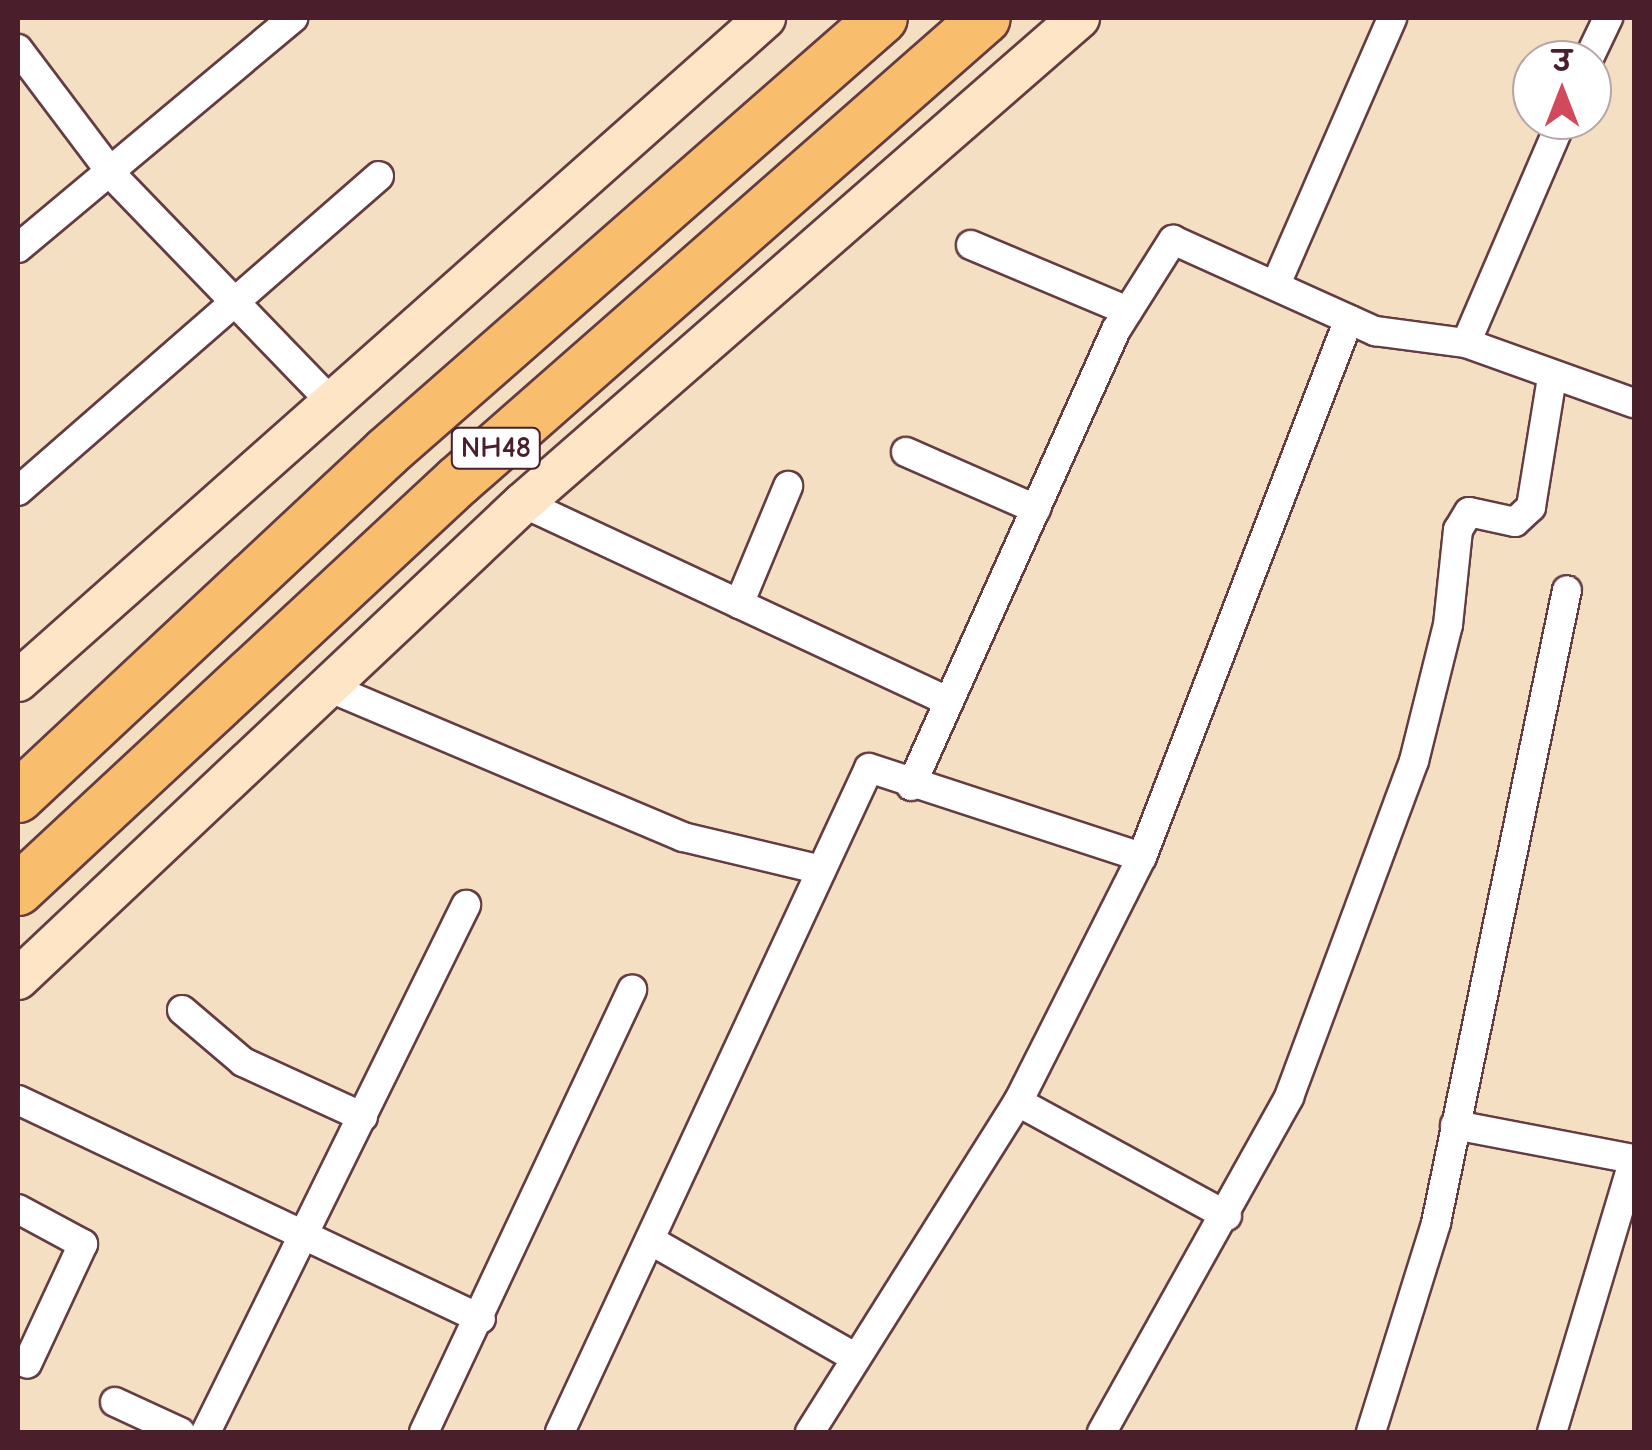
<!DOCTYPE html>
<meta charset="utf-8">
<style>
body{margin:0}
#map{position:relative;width:1652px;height:1450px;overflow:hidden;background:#f4dfc3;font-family:"Comic Neue","Playpen Sans Deva",sans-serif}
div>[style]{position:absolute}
.roads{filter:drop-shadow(2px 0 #643c42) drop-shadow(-2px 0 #643c42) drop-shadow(0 2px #643c42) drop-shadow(0 -2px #643c42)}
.street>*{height:28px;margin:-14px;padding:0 14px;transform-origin:14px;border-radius:14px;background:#fff}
.secondary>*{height:40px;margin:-20px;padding:0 20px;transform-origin:20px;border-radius:20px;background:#fde5c5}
.highway>*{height:50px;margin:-25px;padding:0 25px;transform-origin:25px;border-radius:25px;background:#f9be6d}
span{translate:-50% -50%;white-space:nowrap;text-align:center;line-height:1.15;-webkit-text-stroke:8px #fff;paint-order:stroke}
.shield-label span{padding:2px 8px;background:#fff;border:2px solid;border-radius:8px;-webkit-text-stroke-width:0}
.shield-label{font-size:30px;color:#4a1f2b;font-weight:700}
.frame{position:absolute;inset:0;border:20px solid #4a1f2b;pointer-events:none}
.north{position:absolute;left:1512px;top:40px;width:100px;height:100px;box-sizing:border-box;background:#fff;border:2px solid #b7a5aa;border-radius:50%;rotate:0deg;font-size:28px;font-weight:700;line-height:40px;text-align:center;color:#4a1f2b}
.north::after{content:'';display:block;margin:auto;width:35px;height:45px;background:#d1495b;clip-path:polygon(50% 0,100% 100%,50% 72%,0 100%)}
</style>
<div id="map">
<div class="roads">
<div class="street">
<i style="left:18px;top:49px;width:163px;rotate:53deg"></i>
<i style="left:116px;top:179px;width:310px;rotate:46deg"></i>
<i style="left:1588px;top:60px;width:47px;rotate:-64.5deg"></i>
<i style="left:971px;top:245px;width:170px;rotate:22.8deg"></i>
<i style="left:18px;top:248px;width:359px;rotate:-39.9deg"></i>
<i style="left:1276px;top:284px;width:290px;rotate:-66.4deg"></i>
<i style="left:1466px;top:343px;width:243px;rotate:-66.7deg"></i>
<i style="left:906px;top:452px;width:142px;rotate:23.7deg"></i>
<i style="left:18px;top:491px;width:479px;rotate:-41.1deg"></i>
<i style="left:523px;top:503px;width:470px;rotate:25deg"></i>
<i style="left:739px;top:604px;width:128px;rotate:-67.4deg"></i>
<i style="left:328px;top:687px;width:385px;rotate:22.9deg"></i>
<i style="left:683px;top:837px;width:142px;rotate:13.4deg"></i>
<i style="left:911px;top:786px;width:500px;rotate:-65.8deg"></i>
<i style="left:1116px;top:330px;width:107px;rotate:-57.7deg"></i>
<i style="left:1173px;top:240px;width:222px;rotate:24.3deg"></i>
<i style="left:1375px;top:331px;width:92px;rotate:7.5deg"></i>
<i style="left:1466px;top:343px;width:178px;rotate:19.7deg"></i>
<i style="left:182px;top:1010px;width:80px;rotate:40.4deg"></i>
<i style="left:243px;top:1062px;width:132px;rotate:24.6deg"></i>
<i style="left:18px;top:1100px;width:512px;rotate:25.31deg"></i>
<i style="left:1018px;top:1102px;width:238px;rotate:28.6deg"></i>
<i style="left:1455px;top:1125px;width:182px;rotate:10.8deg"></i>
<i style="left:1634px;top:1159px;width:285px;rotate:106.7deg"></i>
<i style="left:18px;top:1209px;width:74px;rotate:28.3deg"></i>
<i style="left:83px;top:1244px;width:132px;rotate:115deg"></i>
<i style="left:650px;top:1240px;width:232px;rotate:29.8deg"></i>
<i style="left:115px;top:1402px;width:72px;rotate:24.8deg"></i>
<i style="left:206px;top:1432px;width:588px;rotate:-63.74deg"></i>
<i style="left:424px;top:1432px;width:489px;rotate:-64.8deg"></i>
<i style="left:560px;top:1432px;width:732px;rotate:-65.04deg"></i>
<i style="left:869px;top:768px;width:287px;rotate:18.1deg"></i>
<i style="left:810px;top:1432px;width:390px;rotate:-57.8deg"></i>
<i style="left:1018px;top:1102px;width:275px;rotate:-63.2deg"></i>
<i style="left:1142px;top:857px;width:576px;rotate:-68.96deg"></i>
<i style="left:1102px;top:1432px;width:384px;rotate:-60.8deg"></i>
<i style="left:1289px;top:1097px;width:358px;rotate:-69.6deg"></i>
<i style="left:1414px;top:761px;width:140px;rotate:-76deg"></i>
<i style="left:1448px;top:625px;width:96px;rotate:-84deg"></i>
<i style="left:1458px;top:530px;width:21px;rotate:-59deg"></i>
<i style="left:1469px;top:512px;width:47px;rotate:12.3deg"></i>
<i style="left:1515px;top:522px;width:22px;rotate:-43deg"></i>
<i style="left:1531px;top:507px;width:132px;rotate:-80.8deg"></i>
<i style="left:1371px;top:1432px;width:219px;rotate:-72.7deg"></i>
<i style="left:1436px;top:1223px;width:646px;rotate:-78.31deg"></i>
</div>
<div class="secondary">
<i style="left:18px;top:681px;width:999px;rotate:-41.59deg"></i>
<i style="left:18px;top:979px;width:694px;rotate:-43.31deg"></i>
<i style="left:523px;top:503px;width:738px;rotate:-41.1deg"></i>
</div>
<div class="highway">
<i style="left:18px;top:797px;width:505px;rotate:-43.07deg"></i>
<i style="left:387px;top:452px;width:658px;rotate:-41.24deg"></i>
<i style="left:18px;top:890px;width:601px;rotate:-42.91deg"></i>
<i style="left:458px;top:481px;width:701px;rotate:-41.3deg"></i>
</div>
</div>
<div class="shield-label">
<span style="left:496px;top:448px">NH48</span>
</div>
<div class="frame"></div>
<div class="north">उ</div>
</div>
